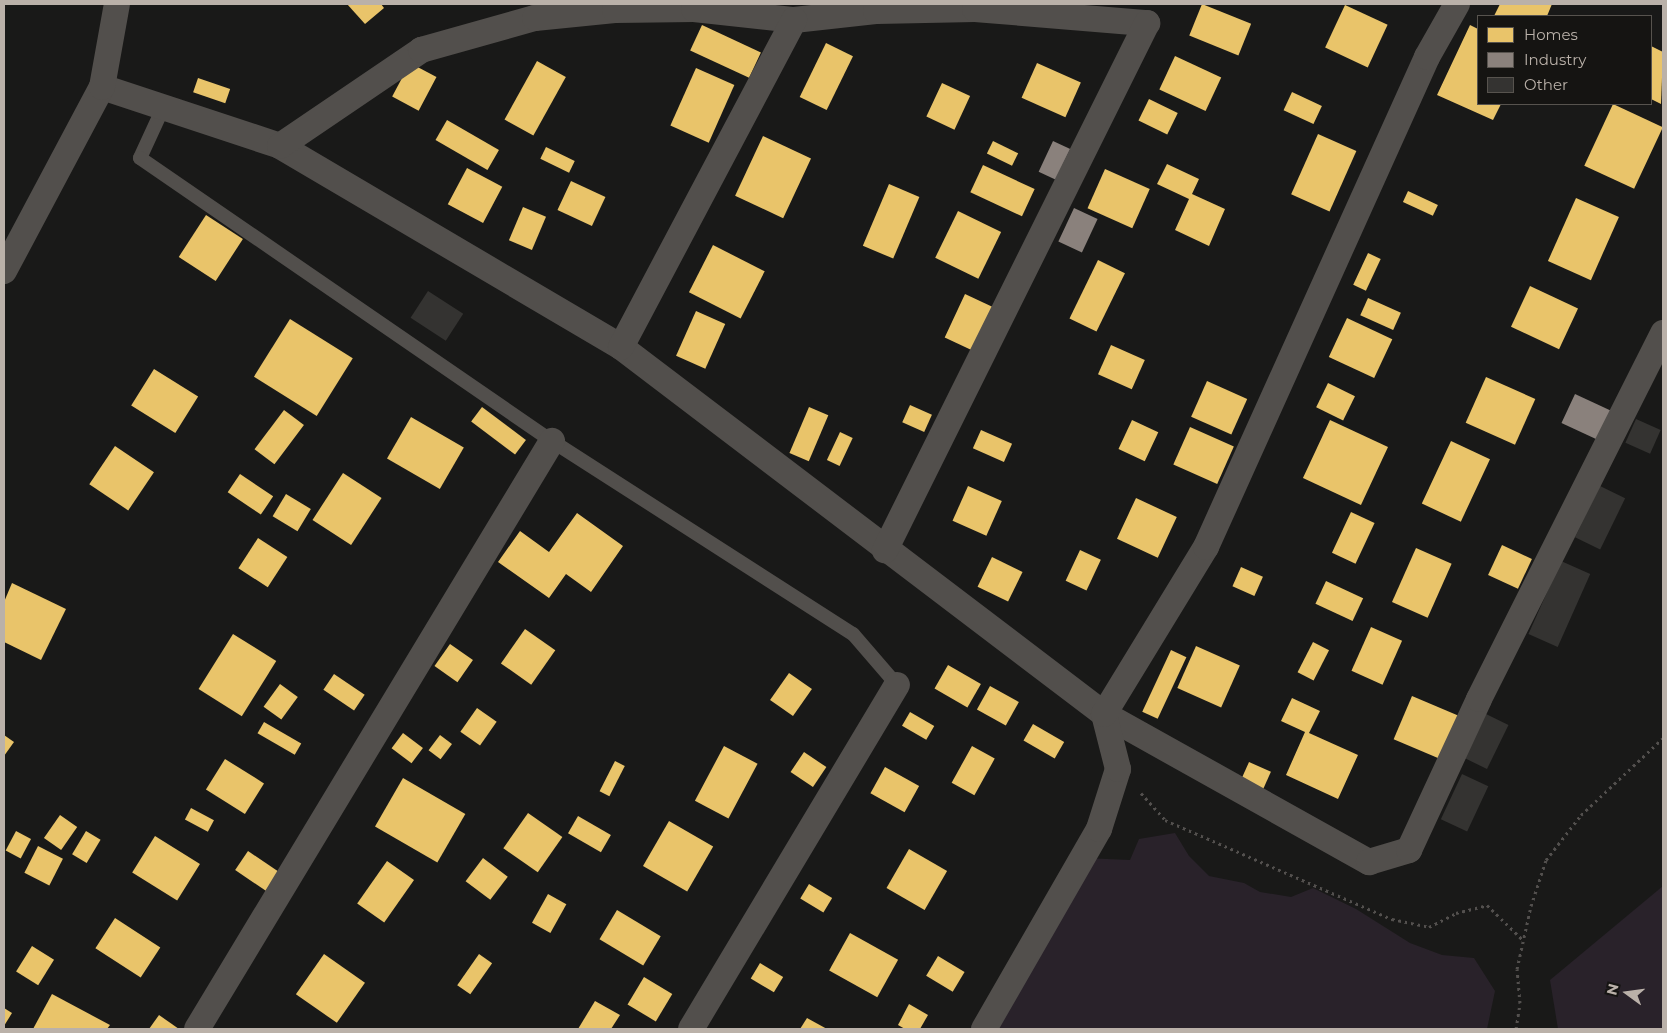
<!DOCTYPE html>
<style>
body{margin:0}
#map{position:relative;width:1667px;height:1033px;overflow:hidden;background:#191918;font-family:Montserrat,sans-serif}
div>[style]{position:absolute}
.green>*{inset:0;background:#29222a}
.homes>*{inset:0;background:#e9c46a;transform-origin:0 0}
.industry>*{inset:0;background:#8a817c;transform-origin:0 0}
.building>*{inset:0;background:#343331;transform-origin:0 0}
.path>*{height:3px;margin-top:-1.5px;transform-origin:0;background:repeating-linear-gradient(90deg,#53504e 0 2.5px,transparent 0 6.5px)}
.lane>*{height:14px;margin:-7px;padding:0 7px;transform-origin:7px;border-radius:7px;background:#524f4c}
.street>*{height:26px;margin:-13px;padding:0 13px;transform-origin:13px;border-radius:13px;background:#524f4c}
span{translate:-50% -50%;white-space:nowrap;text-align:center;line-height:1.15;-webkit-text-stroke:5px #151412;paint-order:stroke}
.frame{position:absolute;inset:0;border:5px solid #bab1a9;pointer-events:none}
.legend{position:absolute;left:1477px;top:15px;width:175px;height:90px;box-sizing:border-box;background:#151412;border:1px solid #57534e;margin:0;padding:6px 9px;list-style:none;font-size:15px;color:#bab1a9}
.legend li{display:flex;align-items:center;gap:10px;height:25px}
.legend b{width:25px;border:1px solid #57534e}
.north{position:absolute;left:1602px;top:968px;width:50px;height:50px;-webkit-text-stroke:4px #151412;paint-order:stroke;rotate:284deg;font-size:14px;font-weight:700;line-height:20px;text-align:center;color:#bab1a9}
.north::after{content:'';display:block;margin:auto;width:18px;height:22px;background:#bab1a9;clip-path:polygon(50% 0,100% 100%,50% 72%,0 100%)}
</style>
<div id="map">
<div class="green">
<i style="clip-path:polygon(1175px 833px,1189px 856px,1209px 876px,1244px 883px,1260px 892px,1291px 897px,1313px 888px,1356px 909px,1410px 943px,1442px 955px,1474px 958px,1495px 991px,1487px 1029px,990px 1029px,1084px 858px,1130px 860px,1139px 839px)"></i>
<i style="clip-path:polygon(1663px 886px,1663px 1029px,1558px 1029px,1550px 980px)"></i>
</div>
<div class="homes">
<i style="clip-path:polygon(347px 4px,381px 4px,384px 8px,365px 24px)"></i>
<i style="left:1202px;top:4px;width:53px;height:34px;rotate:22deg"></i>
<i style="clip-path:polygon(1500px 4px,1552px 4px,1547px 16px,1494px 16px)"></i>
<i style="left:1345px;top:5px;width:47px;height:47px;rotate:25deg"></i>
<i style="left:702px;top:25px;width:65px;height:28px;rotate:25deg"></i>
<i style="clip-path:polygon(1470px 25px,1478px 29px,1478px 104px,1501px 104px,1493px 120px,1437px 95px)"></i>
<i style="left:826px;top:43px;width:30px;height:60px;rotate:26deg"></i>
<i style="clip-path:polygon(1651px 46px,1663px 52px,1661px 104px,1651px 99px)"></i>
<i style="left:1175px;top:56px;width:51px;height:37px;rotate:25deg"></i>
<i style="left:537px;top:61px;width:33px;height:67px;rotate:29deg"></i>
<i style="left:410px;top:63px;width:30px;height:38px;rotate:28deg"></i>
<i style="left:1037px;top:63px;width:48px;height:38px;rotate:24deg"></i>
<i style="left:696px;top:68px;width:42px;height:63px;rotate:24deg"></i>
<i style="left:198px;top:78px;width:34px;height:15px;rotate:19deg"></i>
<i style="left:942px;top:83px;width:31px;height:37px;rotate:25deg"></i>
<i style="left:1292px;top:92px;width:33px;height:20px;rotate:25deg"></i>
<i style="left:1149px;top:99px;width:32px;height:24px;rotate:26deg"></i>
<i style="left:1613px;top:104px;width:55px;height:68px;rotate:25deg"></i>
<i style="left:447px;top:120px;width:60px;height:23px;rotate:30deg"></i>
<i style="left:1318px;top:134px;width:42px;height:66px;rotate:24deg"></i>
<i style="left:763px;top:136px;width:53px;height:66px;rotate:25deg"></i>
<i style="left:993px;top:141px;width:28px;height:14px;rotate:26deg"></i>
<i style="left:546px;top:147px;width:32px;height:13px;rotate:26deg"></i>
<i style="clip-path:polygon(1167px 164px,1199px 179px,1192px 194px,1225px 209px,1209px 246px,1175px 230px,1189px 199px,1157px 184px)"></i>
<i style="left:983px;top:165px;width:57px;height:30px;rotate:25deg"></i>
<i style="left:467px;top:168px;width:40px;height:41px;rotate:28deg"></i>
<i style="left:1105px;top:169px;width:49px;height:43px;rotate:24deg"></i>
<i style="left:571px;top:181px;width:38px;height:32px;rotate:25deg"></i>
<i style="left:889px;top:184px;width:33px;height:67px;rotate:23deg"></i>
<i style="left:1408px;top:191px;width:33px;height:12px;rotate:25deg"></i>
<i style="left:1576px;top:198px;width:47px;height:69px;rotate:24deg"></i>
<i style="left:523px;top:207px;width:25px;height:36px;rotate:23deg"></i>
<i style="left:958px;top:211px;width:48px;height:52px;rotate:26deg"></i>
<i style="left:206px;top:215px;width:44px;height:50px;rotate:33deg"></i>
<i style="left:713px;top:245px;width:58px;height:53px;rotate:27deg"></i>
<i style="left:1368px;top:253px;width:14px;height:35px;rotate:25deg"></i>
<i style="left:1098px;top:260px;width:30px;height:65px;rotate:26deg"></i>
<i style="left:1530px;top:286px;width:53px;height:45px;rotate:25deg"></i>
<i style="left:965px;top:294px;width:33px;height:48px;rotate:25deg"></i>
<i style="left:1368px;top:298px;width:36px;height:19px;rotate:24deg"></i>
<i style="left:696px;top:311px;width:32px;height:49px;rotate:24deg"></i>
<i style="left:1347px;top:318px;width:50px;height:43px;rotate:25deg"></i>
<i style="left:290px;top:319px;width:74px;height:68px;rotate:32deg"></i>
<i style="left:1111px;top:345px;width:37px;height:32px;rotate:24deg"></i>
<i style="left:154px;top:369px;width:52px;height:43px;rotate:32deg"></i>
<i style="left:1486px;top:377px;width:54px;height:50px;rotate:24deg"></i>
<i style="left:1207px;top:381px;width:44px;height:39px;rotate:24deg"></i>
<i style="left:1328px;top:383px;width:30px;height:27px;rotate:26deg"></i>
<i style="left:910px;top:405px;width:24px;height:19px;rotate:24deg"></i>
<i style="left:482px;top:407px;width:55px;height:18px;rotate:37deg"></i>
<i style="left:809px;top:407px;width:21px;height:50px;rotate:23deg"></i>
<i style="left:284px;top:410px;width:25px;height:49px;rotate:37deg"></i>
<i style="left:411px;top:417px;width:61px;height:48px;rotate:30deg"></i>
<i style="left:1132px;top:420px;width:29px;height:32px;rotate:25deg"></i>
<i style="left:1330px;top:420px;width:64px;height:64px;rotate:25deg"></i>
<i style="left:1190px;top:427px;width:48px;height:41px;rotate:24deg"></i>
<i style="left:981px;top:430px;width:34px;height:20px;rotate:24deg"></i>
<i style="left:840px;top:432px;width:14px;height:31px;rotate:25deg"></i>
<i style="left:1451px;top:441px;width:43px;height:69px;rotate:25deg"></i>
<i style="left:115px;top:446px;width:47px;height:46px;rotate:34deg"></i>
<i style="left:343px;top:473px;width:46px;height:56px;rotate:33deg"></i>
<i style="left:240px;top:474px;width:40px;height:22px;rotate:34deg"></i>
<i style="left:968px;top:486px;width:37px;height:38px;rotate:24deg"></i>
<i style="left:286px;top:494px;width:29px;height:26px;rotate:31deg"></i>
<i style="left:1136px;top:498px;width:45px;height:45px;rotate:25deg"></i>
<i style="left:1351px;top:512px;width:26px;height:45px;rotate:25deg"></i>
<i style="clip-path:polygon(577px 513px,623px 546px,591px 592px,566px 574px,549px 598px,498px 562px,520px 531px,549px 552px)"></i>
<i style="left:258px;top:538px;width:35px;height:36px;rotate:33deg"></i>
<i style="left:1502px;top:545px;width:33px;height:33px;rotate:25deg"></i>
<i style="left:1416px;top:548px;width:39px;height:59px;rotate:24deg"></i>
<i style="left:1080px;top:550px;width:23px;height:34px;rotate:25deg"></i>
<i style="left:992px;top:557px;width:34px;height:33px;rotate:26deg"></i>
<i style="left:1241px;top:567px;width:24px;height:21px;rotate:24deg"></i>
<i style="left:1326px;top:581px;width:41px;height:25px;rotate:25deg"></i>
<i style="clip-path:polygon(12px 583px,66px 609px,41px 660px,4px 642px,4px 602px)"></i>
<i style="left:1371px;top:627px;width:34px;height:48px;rotate:24deg"></i>
<i style="left:525px;top:629px;width:37px;height:42px;rotate:35deg"></i>
<i style="left:233px;top:634px;width:51px;height:65px;rotate:32deg"></i>
<i style="left:1313px;top:642px;width:18px;height:34px;rotate:27deg"></i>
<i style="left:450px;top:644px;width:28px;height:27px;rotate:35deg"></i>
<i style="left:1196px;top:646px;width:48px;height:46px;rotate:24deg"></i>
<i style="left:1171px;top:650px;width:17px;height:68px;rotate:25deg"></i>
<i style="left:948px;top:665px;width:38px;height:27px;rotate:30deg"></i>
<i style="left:789px;top:673px;width:28px;height:33px;rotate:35deg"></i>
<i style="left:334px;top:674px;width:37px;height:19px;rotate:34deg"></i>
<i style="left:280px;top:684px;width:22px;height:28px;rotate:36deg"></i>
<i style="left:990px;top:686px;width:33px;height:27px;rotate:29deg"></i>
<i style="left:1412px;top:696px;width:50px;height:47px;rotate:23deg"></i>
<i style="clip-path:polygon(1292px 698px,1320px 711px,1309px 733px,1358px 755px,1338px 799px,1286px 775px,1305px 732px,1281px 721px)"></i>
<i style="left:477px;top:708px;width:24px;height:29px;rotate:35deg"></i>
<i style="left:910px;top:712px;width:28px;height:16px;rotate:30deg"></i>
<i style="left:264px;top:722px;width:43px;height:13px;rotate:30deg"></i>
<i style="left:1033px;top:724px;width:36px;height:19px;rotate:30deg"></i>
<i style="left:403px;top:733px;width:25px;height:19px;rotate:37deg"></i>
<i style="clip-path:polygon(4px 735px,14px 742px,4px 756px)"></i>
<i style="left:440px;top:735px;width:15px;height:19px;rotate:37deg"></i>
<i style="left:724px;top:746px;width:38px;height:62px;rotate:28deg"></i>
<i style="left:972px;top:746px;width:26px;height:42px;rotate:29deg"></i>
<i style="left:804px;top:752px;width:27px;height:24px;rotate:34deg"></i>
<i style="left:225px;top:759px;width:46px;height:36px;rotate:32deg"></i>
<i style="left:615px;top:761px;width:11px;height:34px;rotate:27deg"></i>
<i style="left:1249px;top:762px;width:24px;height:22px;rotate:24deg"></i>
<i style="left:885px;top:767px;width:39px;height:30px;rotate:29deg"></i>
<i style="left:403px;top:778px;width:72px;height:56px;rotate:30deg"></i>
<i style="left:191px;top:808px;width:26px;height:13px;rotate:28deg"></i>
<i style="left:528px;top:813px;width:42px;height:43px;rotate:35deg"></i>
<i style="left:60px;top:815px;width:21px;height:28px;rotate:35deg"></i>
<i style="left:578px;top:816px;width:38px;height:20px;rotate:30deg"></i>
<i style="left:669px;top:821px;width:51px;height:52px;rotate:30deg"></i>
<i style="left:16px;top:831px;width:17px;height:22px;rotate:28deg"></i>
<i style="left:86px;top:831px;width:17px;height:27px;rotate:31deg"></i>
<i style="left:155px;top:836px;width:53px;height:43px;rotate:32deg"></i>
<i style="left:38px;top:846px;width:28px;height:30px;rotate:27deg"></i>
<i style="left:909px;top:849px;width:44px;height:45px;rotate:30deg"></i>
<i style="left:248px;top:851px;width:37px;height:23px;rotate:34deg"></i>
<i style="left:483px;top:858px;width:31px;height:29px;rotate:37deg"></i>
<i style="left:387px;top:861px;width:33px;height:52px;rotate:35deg"></i>
<i style="left:809px;top:884px;width:27px;height:17px;rotate:31deg"></i>
<i style="left:548px;top:894px;width:21px;height:33px;rotate:29deg"></i>
<i style="left:617px;top:910px;width:51px;height:34px;rotate:31deg"></i>
<i style="left:115px;top:918px;width:54px;height:36px;rotate:33deg"></i>
<i style="left:850px;top:933px;width:55px;height:43px;rotate:29deg"></i>
<i style="left:32px;top:946px;width:26px;height:30px;rotate:32deg"></i>
<i style="left:324px;top:954px;width:50px;height:49px;rotate:35deg"></i>
<i style="left:479px;top:954px;width:16px;height:38px;rotate:35deg"></i>
<i style="left:938px;top:956px;width:31px;height:23px;rotate:31deg"></i>
<i style="left:760px;top:963px;width:27px;height:18px;rotate:31deg"></i>
<i style="left:644px;top:977px;width:33px;height:32px;rotate:31deg"></i>
<i style="clip-path:polygon(52px 994px,110px 1025px,107px 1029px,33px 1029px)"></i>
<i style="clip-path:polygon(595px 1001px,620px 1015px,611px 1029px,578px 1029px)"></i>
<i style="clip-path:polygon(909px 1004px,928px 1015px,920px 1029px,905px 1029px,898px 1025px)"></i>
<i style="clip-path:polygon(4px 1008px,12px 1013px,4px 1026px)"></i>
<i style="clip-path:polygon(159px 1015px,179px 1029px,149px 1029px)"></i>
<i style="clip-path:polygon(807px 1018px,827px 1029px,800px 1029px)"></i>
</div>
<div class="industry">
<i style="left:1053px;top:141px;width:19px;height:34px;rotate:25deg"></i>
<i style="left:1074px;top:208px;width:26px;height:37px;rotate:25deg"></i>
<i style="left:1575px;top:394px;width:41px;height:32px;rotate:25deg"></i>
</div>
<div class="building">
<i style="left:428px;top:291px;width:42px;height:32px;rotate:33deg"></i>
<i style="left:1636px;top:419px;width:27px;height:26px;rotate:24deg"></i>
<i style="left:1600px;top:486px;width:28px;height:57px;rotate:26deg"></i>
<i style="left:1561px;top:561px;width:32px;height:80px;rotate:24deg"></i>
<i style="left:1486px;top:714px;width:25px;height:49px;rotate:26deg"></i>
<i style="left:1462px;top:774px;width:29px;height:50px;rotate:25deg"></i>
</div>
<div class="path">
<i style="left:1141px;top:793px;width:36px;rotate:48deg"></i>
<i style="left:1165px;top:820px;width:248px;rotate:23.6deg"></i>
<i style="left:1392px;top:919px;width:38px;rotate:12deg"></i>
<i style="left:1429px;top:927px;width:30px;rotate:-27deg"></i>
<i style="left:1456px;top:913px;width:32px;rotate:-14deg"></i>
<i style="left:1487px;top:905px;width:50px;rotate:44.2deg"></i>
<i style="left:1516px;top:1029px;width:26px;rotate:-81deg"></i>
<i style="left:1520px;top:1003px;width:34px;rotate:-95deg"></i>
<i style="left:1517px;top:969px;width:65px;rotate:-77.5deg"></i>
<i style="left:1531px;top:906px;width:48px;rotate:-71.9deg"></i>
<i style="left:1546px;top:860px;width:57px;rotate:-52.1deg"></i>
<i style="left:1581px;top:815px;width:112px;rotate:-43.2deg"></i>
</div>
<div class="lane">
<i style="left:163px;top:108px;width:55px;rotate:114.7deg"></i>
<i style="left:140px;top:158px;width:500px;rotate:34.5deg"></i>
<i style="left:552px;top:441px;width:358px;rotate:32.7deg"></i>
<i style="left:853px;top:634px;width:67px;rotate:49.2deg"></i>
</div>
<div class="street">
<i style="left:102px;top:87px;width:188px;rotate:18.3deg"></i>
<i style="left:280px;top:146px;width:396px;rotate:30.5deg"></i>
<i style="left:621px;top:347px;width:607px;rotate:37.23deg"></i>
<i style="left:1104px;top:714px;width:304px;rotate:29.2deg"></i>
<i style="left:1369px;top:862px;width:42px;rotate:-16.7deg"></i>
<i style="left:1409px;top:850px;width:166px;rotate:-65.1deg"></i>
<i style="left:1479px;top:699px;width:410px;rotate:-63.3deg"></i>
<i style="left:280px;top:146px;width:171px;rotate:-34.2deg"></i>
<i style="left:421px;top:50px;width:118px;rotate:-15.7deg"></i>
<i style="left:535px;top:18px;width:80px;rotate:-5.7deg"></i>
<i style="left:615px;top:10px;width:79px;rotate:-0.7deg"></i>
<i style="left:694px;top:9px;width:101px;rotate:6.3deg"></i>
<i style="left:794px;top:20px;width:82px;rotate:-6.3deg"></i>
<i style="left:876px;top:11px;width:99px;rotate:-1.2deg"></i>
<i style="left:975px;top:9px;width:173px;rotate:4.7deg"></i>
<i style="left:1147px;top:23px;width:589px;rotate:116.43deg"></i>
<i style="left:4px;top:271px;width:208px;rotate:-62deg"></i>
<i style="left:102px;top:87px;width:84px;rotate:-79.8deg"></i>
<i style="left:621px;top:347px;width:370px;rotate:-62.1deg"></i>
<i style="left:197px;top:1029px;width:687px;rotate:-58.88deg"></i>
<i style="left:691px;top:1029px;width:401px;rotate:-59.1deg"></i>
<i style="left:984px;top:1029px;width:231px;rotate:-60.1deg"></i>
<i style="left:1099px;top:829px;width:63px;rotate:-72.4deg"></i>
<i style="left:1118px;top:769px;width:57px;rotate:-104.3deg"></i>
<i style="left:1104px;top:714px;width:196px;rotate:-58.6deg"></i>
<i style="left:1206px;top:547px;width:538px;rotate:-65.72deg"></i>
<i style="left:1427px;top:57px;width:61px;rotate:-60.5deg"></i>
</div>
<div class="frame"></div>
<ul class="legend">
<li><b style="height:14px;background:#e9c46a"></b>Homes</li>
<li><b style="height:14px;background:#8a817c"></b>Industry</li>
<li><b style="height:14px;background:#343331"></b>Other</li>
</ul>
<div class="north">N</div>
</div>
